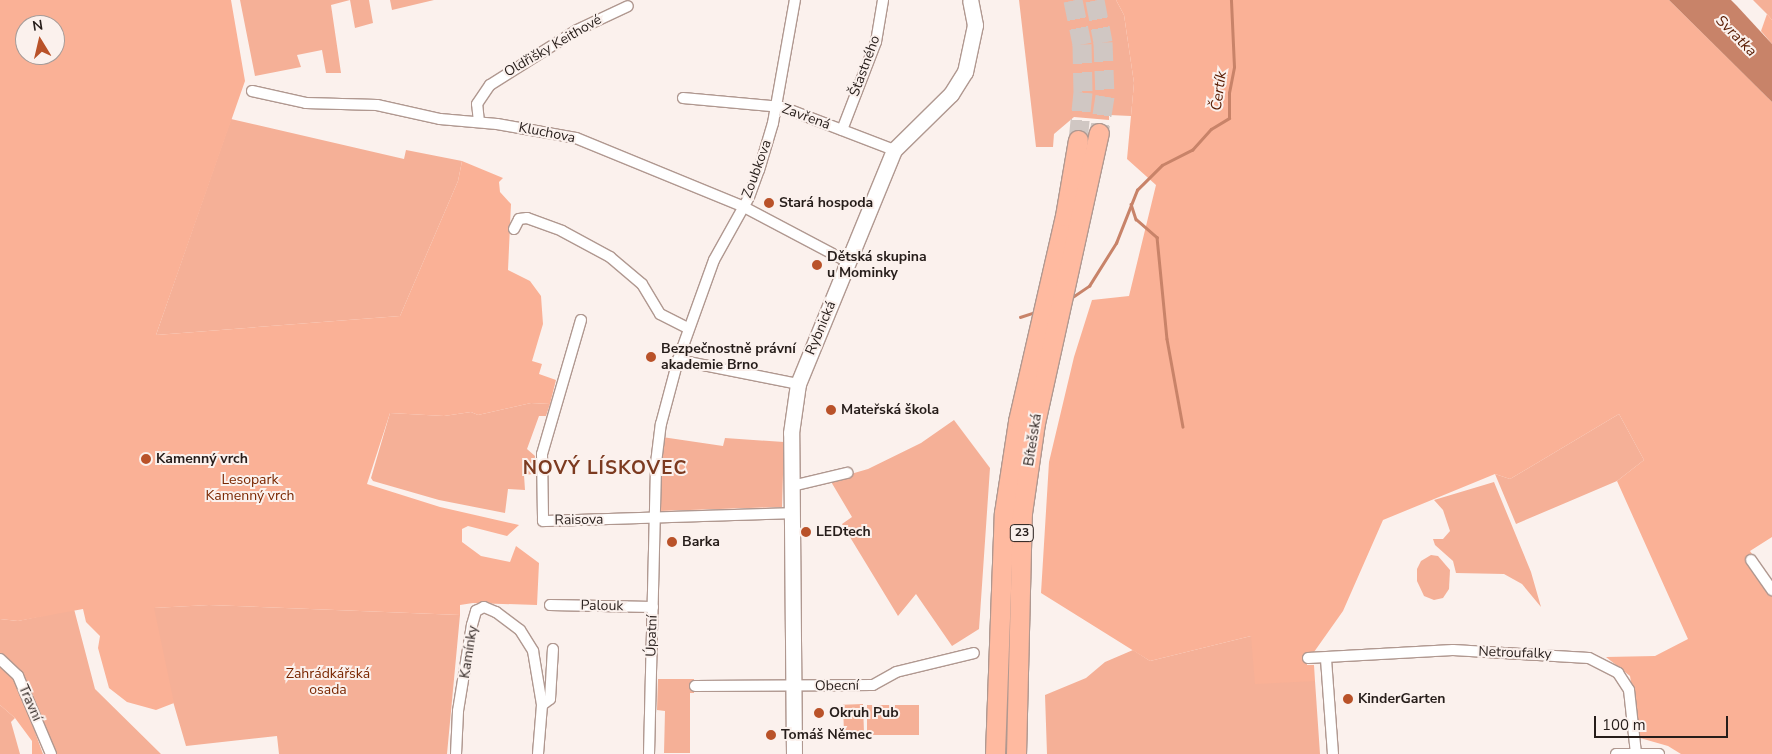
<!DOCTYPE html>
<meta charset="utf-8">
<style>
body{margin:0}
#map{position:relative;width:1772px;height:754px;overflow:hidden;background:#fbf1ed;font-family:"Nunito Sans",sans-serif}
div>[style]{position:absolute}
.green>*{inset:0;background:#f5b097;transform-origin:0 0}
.forest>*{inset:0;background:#fab196}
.water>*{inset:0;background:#c88369}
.stream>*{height:2.5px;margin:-1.25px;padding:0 1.25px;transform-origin:1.25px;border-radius:1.25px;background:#c88369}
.highway-tunnel>*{height:19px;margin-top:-9.5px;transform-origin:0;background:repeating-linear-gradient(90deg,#d0c7c3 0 19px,transparent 0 28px)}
.roads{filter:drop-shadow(1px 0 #b09890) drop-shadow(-1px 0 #b09890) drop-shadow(0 1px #b09890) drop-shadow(0 -1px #b09890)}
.street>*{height:10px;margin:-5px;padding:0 5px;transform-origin:5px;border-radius:5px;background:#fff}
.secondary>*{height:15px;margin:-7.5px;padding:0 7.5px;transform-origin:7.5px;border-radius:7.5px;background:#fff}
.highway>*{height:19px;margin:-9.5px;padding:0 9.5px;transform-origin:9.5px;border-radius:9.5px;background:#ffbaa0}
.dots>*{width:14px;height:14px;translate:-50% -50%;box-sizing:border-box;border:2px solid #fbf1ed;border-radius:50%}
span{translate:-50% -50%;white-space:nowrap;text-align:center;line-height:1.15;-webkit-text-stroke:4px #fbf1ed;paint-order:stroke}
.shield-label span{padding:1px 4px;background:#fbf1ed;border:1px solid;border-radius:4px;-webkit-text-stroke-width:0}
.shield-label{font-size:12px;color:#261d1a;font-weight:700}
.street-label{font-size:14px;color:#261d1a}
.poi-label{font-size:14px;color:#261d1a;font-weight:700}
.left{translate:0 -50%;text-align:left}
.park-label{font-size:14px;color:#7a2700}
.water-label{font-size:15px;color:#581a00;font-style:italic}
.district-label{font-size:19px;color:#7c3a20;font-weight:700;letter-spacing:1px}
.north{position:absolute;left:15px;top:15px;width:50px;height:50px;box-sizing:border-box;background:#fbf1ed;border:1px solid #a69c99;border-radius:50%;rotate:351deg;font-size:14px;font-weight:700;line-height:20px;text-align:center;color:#261d1a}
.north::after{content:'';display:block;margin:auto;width:18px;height:22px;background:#b95229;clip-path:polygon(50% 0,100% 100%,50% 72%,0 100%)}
.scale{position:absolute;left:1594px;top:716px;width:134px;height:22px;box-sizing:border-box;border:2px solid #261d1a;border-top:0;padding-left:6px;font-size:15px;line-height:18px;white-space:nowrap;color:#261d1a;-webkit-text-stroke:4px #fbf1ed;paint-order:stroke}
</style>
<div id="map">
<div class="green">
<i style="clip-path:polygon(240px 0,369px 0,373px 23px,355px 28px,350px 0,331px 5px,341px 73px,326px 73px,322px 50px,297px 55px,301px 67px,255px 76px)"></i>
<i style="clip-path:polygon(390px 0,434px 0,392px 10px)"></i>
<i style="clip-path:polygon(1019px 0,1116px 0,1124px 15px,1134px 83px,1131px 116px,1109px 115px,1109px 120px,1074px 117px,1054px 134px,1053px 147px,1036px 147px)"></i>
<i style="clip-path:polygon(1753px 0,1772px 0,1772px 20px,1767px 14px)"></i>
<i style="clip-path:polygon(231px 119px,404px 159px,406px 150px,462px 161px,458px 181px,400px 316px,156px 335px)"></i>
<i style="clip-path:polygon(531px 403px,550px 404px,546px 416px,539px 416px,527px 449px,535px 456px,533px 474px,524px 475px,525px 490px,508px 489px,505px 513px,439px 500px,373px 481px,371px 478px,390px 413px,444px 416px,471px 412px,478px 415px)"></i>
<i style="clip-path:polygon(1619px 414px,1644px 460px,1617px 481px,1516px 524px,1495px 474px,1510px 479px)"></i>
<i style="clip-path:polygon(954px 420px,990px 468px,979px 629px,952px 646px,916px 594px,898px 616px,842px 524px,852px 517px,830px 480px,868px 469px,921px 443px)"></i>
<i style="clip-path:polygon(662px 437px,723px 446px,725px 438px,784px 442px,782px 507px,659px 511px)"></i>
<i style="clip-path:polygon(1494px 482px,1531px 572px,1541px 607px,1522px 584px,1504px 574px,1456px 573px,1453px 561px,1435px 545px,1433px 539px,1443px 539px,1450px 531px,1443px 510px,1434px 500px)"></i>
<i style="clip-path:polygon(1431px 555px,1438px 556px,1450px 570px,1449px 589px,1443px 598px,1434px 600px,1424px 596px,1417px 581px,1417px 569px,1421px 561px)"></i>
<i style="clip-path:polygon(209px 605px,460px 615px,447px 754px,279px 754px,277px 736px,186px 746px,167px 681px,153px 608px)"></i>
<i style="clip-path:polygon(74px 609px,95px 689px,161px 754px,53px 754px,17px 667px,0 655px,0 619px,18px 621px)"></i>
<i style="clip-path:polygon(1251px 636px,1303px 681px,1315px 681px,1320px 754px,1047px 754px,1045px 695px,1086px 678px,1105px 662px,1133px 650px,1150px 661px)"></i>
<i style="clip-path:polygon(658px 679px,694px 679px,694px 693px,690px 693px,690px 753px,664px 753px,665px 711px,657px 710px)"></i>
<i style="left:863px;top:704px;width:35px;height:20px;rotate:88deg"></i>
<i style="clip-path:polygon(0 705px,15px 718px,11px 722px,20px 754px,0 754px)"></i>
<i style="left:867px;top:705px;width:52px;height:30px"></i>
</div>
<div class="forest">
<i style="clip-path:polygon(evenodd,0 0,231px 0,245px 81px,156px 335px,400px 316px,458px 181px,462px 161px,503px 178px,499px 182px,500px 192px,511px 204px,508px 270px,530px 281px,541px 296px,543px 324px,532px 361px,542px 364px,539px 374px,556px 380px,550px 404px,531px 403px,478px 415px,471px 412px,444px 416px,390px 413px,367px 484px,440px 507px,519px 525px,507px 536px,468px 526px,462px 529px,462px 542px,481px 556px,510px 562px,516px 546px,539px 563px,537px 605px,473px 603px,460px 605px,460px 615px,209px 605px,154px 608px,174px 703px,156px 710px,127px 702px,109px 688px,98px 648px,100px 636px,86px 622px,83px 609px,18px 621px,0 619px,0 0,25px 25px,55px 25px,55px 55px,25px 55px,25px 25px)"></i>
<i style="clip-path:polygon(1116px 0,1669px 0,1772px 102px,1772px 537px,1750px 551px,1772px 583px,1772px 754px,1681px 754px,1668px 746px,1640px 738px,1630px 676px,1606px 657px,1655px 656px,1688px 639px,1617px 481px,1644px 460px,1619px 414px,1510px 479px,1495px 474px,1383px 520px,1343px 611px,1314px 652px,1307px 654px,1307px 665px,1314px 665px,1315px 681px,1255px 684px,1251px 636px,1150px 661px,1041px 593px,1049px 462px,1074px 357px,1092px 300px,1129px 296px,1156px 185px,1127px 159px,1134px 83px,1124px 15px)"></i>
<i style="clip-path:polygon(1767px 14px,1772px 20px,1772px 44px,1761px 31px)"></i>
<i style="clip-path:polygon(0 667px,9px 673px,20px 691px,43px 754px,32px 754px,32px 741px,15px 718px,0 705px)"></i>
</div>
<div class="water">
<i style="clip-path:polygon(1669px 0,1731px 0,1737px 6px,1772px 44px,1772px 102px)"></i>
</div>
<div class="stream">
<i style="left:1131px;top:204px;width:16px;rotate:72deg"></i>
<i style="left:1136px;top:219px;width:28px;rotate:41deg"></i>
<i style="left:1157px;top:237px;width:102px;rotate:84.4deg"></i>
<i style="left:1167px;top:339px;width:89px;rotate:79.7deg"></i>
<i style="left:1071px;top:298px;width:22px;rotate:-34deg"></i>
<i style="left:1089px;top:286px;width:51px;rotate:-57.9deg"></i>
<i style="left:1116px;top:243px;width:57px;rotate:-68.4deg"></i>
<i style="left:1137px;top:190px;width:35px;rotate:-45deg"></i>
<i style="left:1162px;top:165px;width:34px;rotate:-27deg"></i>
<i style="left:1192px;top:150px;width:28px;rotate:-48deg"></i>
<i style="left:1211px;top:129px;width:21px;rotate:-31deg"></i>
<i style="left:1229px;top:118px;width:25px;rotate:-90deg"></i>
<i style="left:1229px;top:93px;width:26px;rotate:-79deg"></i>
<i style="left:1234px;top:67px;width:67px;rotate:-92.6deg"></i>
<i style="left:1020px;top:317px;width:16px;rotate:-18deg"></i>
</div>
<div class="highway-tunnel">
<i style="left:1073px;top:0;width:45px;rotate:78.4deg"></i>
<i style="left:1082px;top:44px;width:48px;rotate:88.8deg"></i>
<i style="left:1083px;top:92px;width:48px;rotate:95.9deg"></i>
<i style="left:1095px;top:0;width:43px;rotate:79.2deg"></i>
<i style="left:1103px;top:42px;width:54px;rotate:87.9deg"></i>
<i style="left:1105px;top:96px;width:37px;rotate:99deg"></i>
</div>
<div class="roads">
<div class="street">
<i style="left:252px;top:91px;width:55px;rotate:12.5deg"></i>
<i style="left:306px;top:103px;width:71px;rotate:1.6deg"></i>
<i style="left:377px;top:105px;width:65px;rotate:12.5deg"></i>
<i style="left:440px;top:119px;width:57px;rotate:5deg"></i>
<i style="left:497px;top:124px;width:80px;rotate:10deg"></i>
<i style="left:576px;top:138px;width:179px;rotate:22.3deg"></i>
<i style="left:742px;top:206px;width:120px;rotate:27.8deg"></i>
<i style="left:683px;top:98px;width:99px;rotate:5.2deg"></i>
<i style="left:782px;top:107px;width:120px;rotate:21deg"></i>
<i style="left:479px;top:122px;width:18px;rotate:-96deg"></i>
<i style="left:477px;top:104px;width:23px;rotate:-56deg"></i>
<i style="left:490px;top:85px;width:103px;rotate:-32.3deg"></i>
<i style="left:577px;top:30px;width:56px;rotate:-25.2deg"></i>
<i style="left:842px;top:130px;width:94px;rotate:-68.9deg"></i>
<i style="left:876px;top:42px;width:43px;rotate:-80.5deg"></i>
<i style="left:514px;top:229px;width:11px;rotate:-63deg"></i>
<i style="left:519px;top:219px;width:8px;rotate:-7deg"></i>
<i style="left:527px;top:218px;width:37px;rotate:20deg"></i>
<i style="left:562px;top:231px;width:55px;rotate:28.4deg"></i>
<i style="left:610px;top:257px;width:42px;rotate:40.2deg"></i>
<i style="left:642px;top:284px;width:35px;rotate:59deg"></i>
<i style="left:660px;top:314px;width:31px;rotate:27deg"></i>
<i style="left:581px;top:320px;width:140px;rotate:106.2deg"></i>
<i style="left:542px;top:454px;width:67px;rotate:89.1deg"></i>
<i style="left:543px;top:521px;width:249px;rotate:-1.8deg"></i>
<i style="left:678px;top:360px;width:122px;rotate:11.3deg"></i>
<i style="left:792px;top:486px;width:57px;rotate:-13.3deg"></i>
<i style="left:1751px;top:560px;width:37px;rotate:55deg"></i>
<i style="left:550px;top:605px;width:103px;rotate:1.1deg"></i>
<i style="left:1308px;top:658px;width:145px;rotate:-3.2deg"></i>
<i style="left:1453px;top:650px;width:136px;rotate:3.4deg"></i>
<i style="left:1589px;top:658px;width:33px;rotate:27deg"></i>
<i style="left:1618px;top:673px;width:20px;rotate:57deg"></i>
<i style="left:1629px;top:690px;width:63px;rotate:83.7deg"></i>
<i style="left:0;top:659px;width:25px;rotate:43deg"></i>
<i style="left:18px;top:676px;width:85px;rotate:67.1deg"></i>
<i style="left:1326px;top:659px;width:95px;rotate:85.8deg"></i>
<i style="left:695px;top:686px;width:178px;rotate:-0.3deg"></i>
<i style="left:873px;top:685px;width:26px;rotate:-29deg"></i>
<i style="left:896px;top:672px;width:80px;rotate:-13.7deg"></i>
<i style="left:542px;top:705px;width:10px;rotate:-37deg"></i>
<i style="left:550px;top:699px;width:50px;rotate:-86.6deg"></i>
<i style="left:456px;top:754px;width:43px;rotate:-87.3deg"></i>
<i style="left:458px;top:711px;width:87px;rotate:-80.8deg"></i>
<i style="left:472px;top:625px;width:15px;rotate:-74deg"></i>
<i style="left:476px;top:611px;width:9px;rotate:-27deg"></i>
<i style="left:484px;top:607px;width:13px;rotate:23deg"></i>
<i style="left:496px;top:612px;width:30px;rotate:37deg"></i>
<i style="left:520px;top:630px;width:25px;rotate:58deg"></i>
<i style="left:533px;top:651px;width:55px;rotate:80.5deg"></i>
<i style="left:542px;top:705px;width:49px;rotate:94.7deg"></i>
<i style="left:649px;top:754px;width:291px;rotate:-88.6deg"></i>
<i style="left:656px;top:463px;width:39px;rotate:-83deg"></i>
<i style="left:661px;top:424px;width:66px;rotate:-75.1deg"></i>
<i style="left:678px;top:360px;width:106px;rotate:-70.2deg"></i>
<i style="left:714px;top:260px;width:72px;rotate:-60.9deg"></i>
<i style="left:749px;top:197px;width:29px;rotate:-70deg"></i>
<i style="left:759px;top:170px;width:49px;rotate:-73.4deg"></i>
<i style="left:773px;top:123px;width:125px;rotate:-79.9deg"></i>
<i style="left:1616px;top:754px;width:43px"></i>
</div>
<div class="secondary">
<i style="left:794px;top:754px;width:321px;rotate:-90.5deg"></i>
<i style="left:791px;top:433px;width:49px;rotate:-81.9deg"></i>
<i style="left:798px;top:384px;width:253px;rotate:-67.7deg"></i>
<i style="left:894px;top:150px;width:80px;rotate:-44.5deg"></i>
<i style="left:951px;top:94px;width:26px;rotate:-58deg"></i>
<i style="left:965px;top:72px;width:48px;rotate:-78deg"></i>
<i style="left:975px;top:25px;width:25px;rotate:-101deg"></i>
</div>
<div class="highway">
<i style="left:995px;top:754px;width:241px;rotate:-87.9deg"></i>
<i style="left:1004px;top:513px;width:93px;rotate:-81.3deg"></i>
<i style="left:1018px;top:421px;width:210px;rotate:-77.1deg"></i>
<i style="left:1065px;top:216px;width:77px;rotate:-80.3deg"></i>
<i style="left:1016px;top:754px;width:241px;rotate:-88.6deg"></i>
<i style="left:1022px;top:513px;width:91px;rotate:-81.8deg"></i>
<i style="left:1035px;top:423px;width:297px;rotate:-77.6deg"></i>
</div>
</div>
<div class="dots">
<i style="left:769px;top:203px;background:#b95229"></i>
<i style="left:817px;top:265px;background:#b95229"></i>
<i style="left:651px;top:357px;background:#b95229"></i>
<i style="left:831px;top:410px;background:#b95229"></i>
<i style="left:146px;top:459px;background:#b95229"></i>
<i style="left:806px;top:532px;background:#b95229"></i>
<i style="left:672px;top:542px;background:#b95229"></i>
<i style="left:1348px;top:699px;background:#b95229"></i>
<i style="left:819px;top:713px;background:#b95229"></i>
<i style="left:771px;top:735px;background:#b95229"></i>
</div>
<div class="shield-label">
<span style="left:1022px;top:533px">23</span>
</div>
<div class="street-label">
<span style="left:553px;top:46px;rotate:-30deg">Oldřišky Keithové</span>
<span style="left:865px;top:66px;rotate:-70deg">Šťastného</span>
<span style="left:806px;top:117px;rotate:20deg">Zavřená</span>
<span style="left:547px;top:133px;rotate:11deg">Kluchova</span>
<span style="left:757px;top:169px;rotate:-70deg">Zoubkova</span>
<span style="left:821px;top:328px;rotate:-67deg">Rybnická</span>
<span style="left:1033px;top:440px;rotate:-81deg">Bítešská</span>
<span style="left:579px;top:520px;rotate:-1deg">Raisova</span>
<span style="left:602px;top:606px;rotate:1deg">Palouk</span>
<span style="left:652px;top:636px;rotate:-88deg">Úpatní</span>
<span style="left:469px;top:652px;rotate:-81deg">Kamínky</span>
<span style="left:1515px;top:653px;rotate:2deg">Netroufalky</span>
<span style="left:837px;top:686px;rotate:-1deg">Obecní</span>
<span style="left:30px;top:703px;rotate:66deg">Travní</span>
</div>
<div class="poi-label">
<span class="left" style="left:779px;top:203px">Stará hospoda</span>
<span class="left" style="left:827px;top:265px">Dětská skupina<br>u Mominky</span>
<span class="left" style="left:661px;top:357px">Bezpečnostně právní<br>akademie Brno</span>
<span class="left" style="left:841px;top:410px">Mateřská škola</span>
<span class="left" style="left:156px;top:459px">Kamenný vrch</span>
<span class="left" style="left:816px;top:532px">LEDtech</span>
<span class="left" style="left:682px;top:542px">Barka</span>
<span class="left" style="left:1358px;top:699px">KinderGarten</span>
<span class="left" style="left:829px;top:713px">Okruh Pub</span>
<span class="left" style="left:781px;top:735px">Tomáš Němec</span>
</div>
<div class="park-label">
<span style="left:250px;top:488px">Lesopark<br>Kamenný vrch</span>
<span style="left:328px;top:682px">Zahrádkářská<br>osada</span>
</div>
<div class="water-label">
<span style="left:1736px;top:36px;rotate:45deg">Svratka</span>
<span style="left:1219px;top:91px;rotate:-82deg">Čertík</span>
</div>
<div class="district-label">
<span style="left:605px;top:469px">NOVÝ LÍSKOVEC</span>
</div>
<div class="north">N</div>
<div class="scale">100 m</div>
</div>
